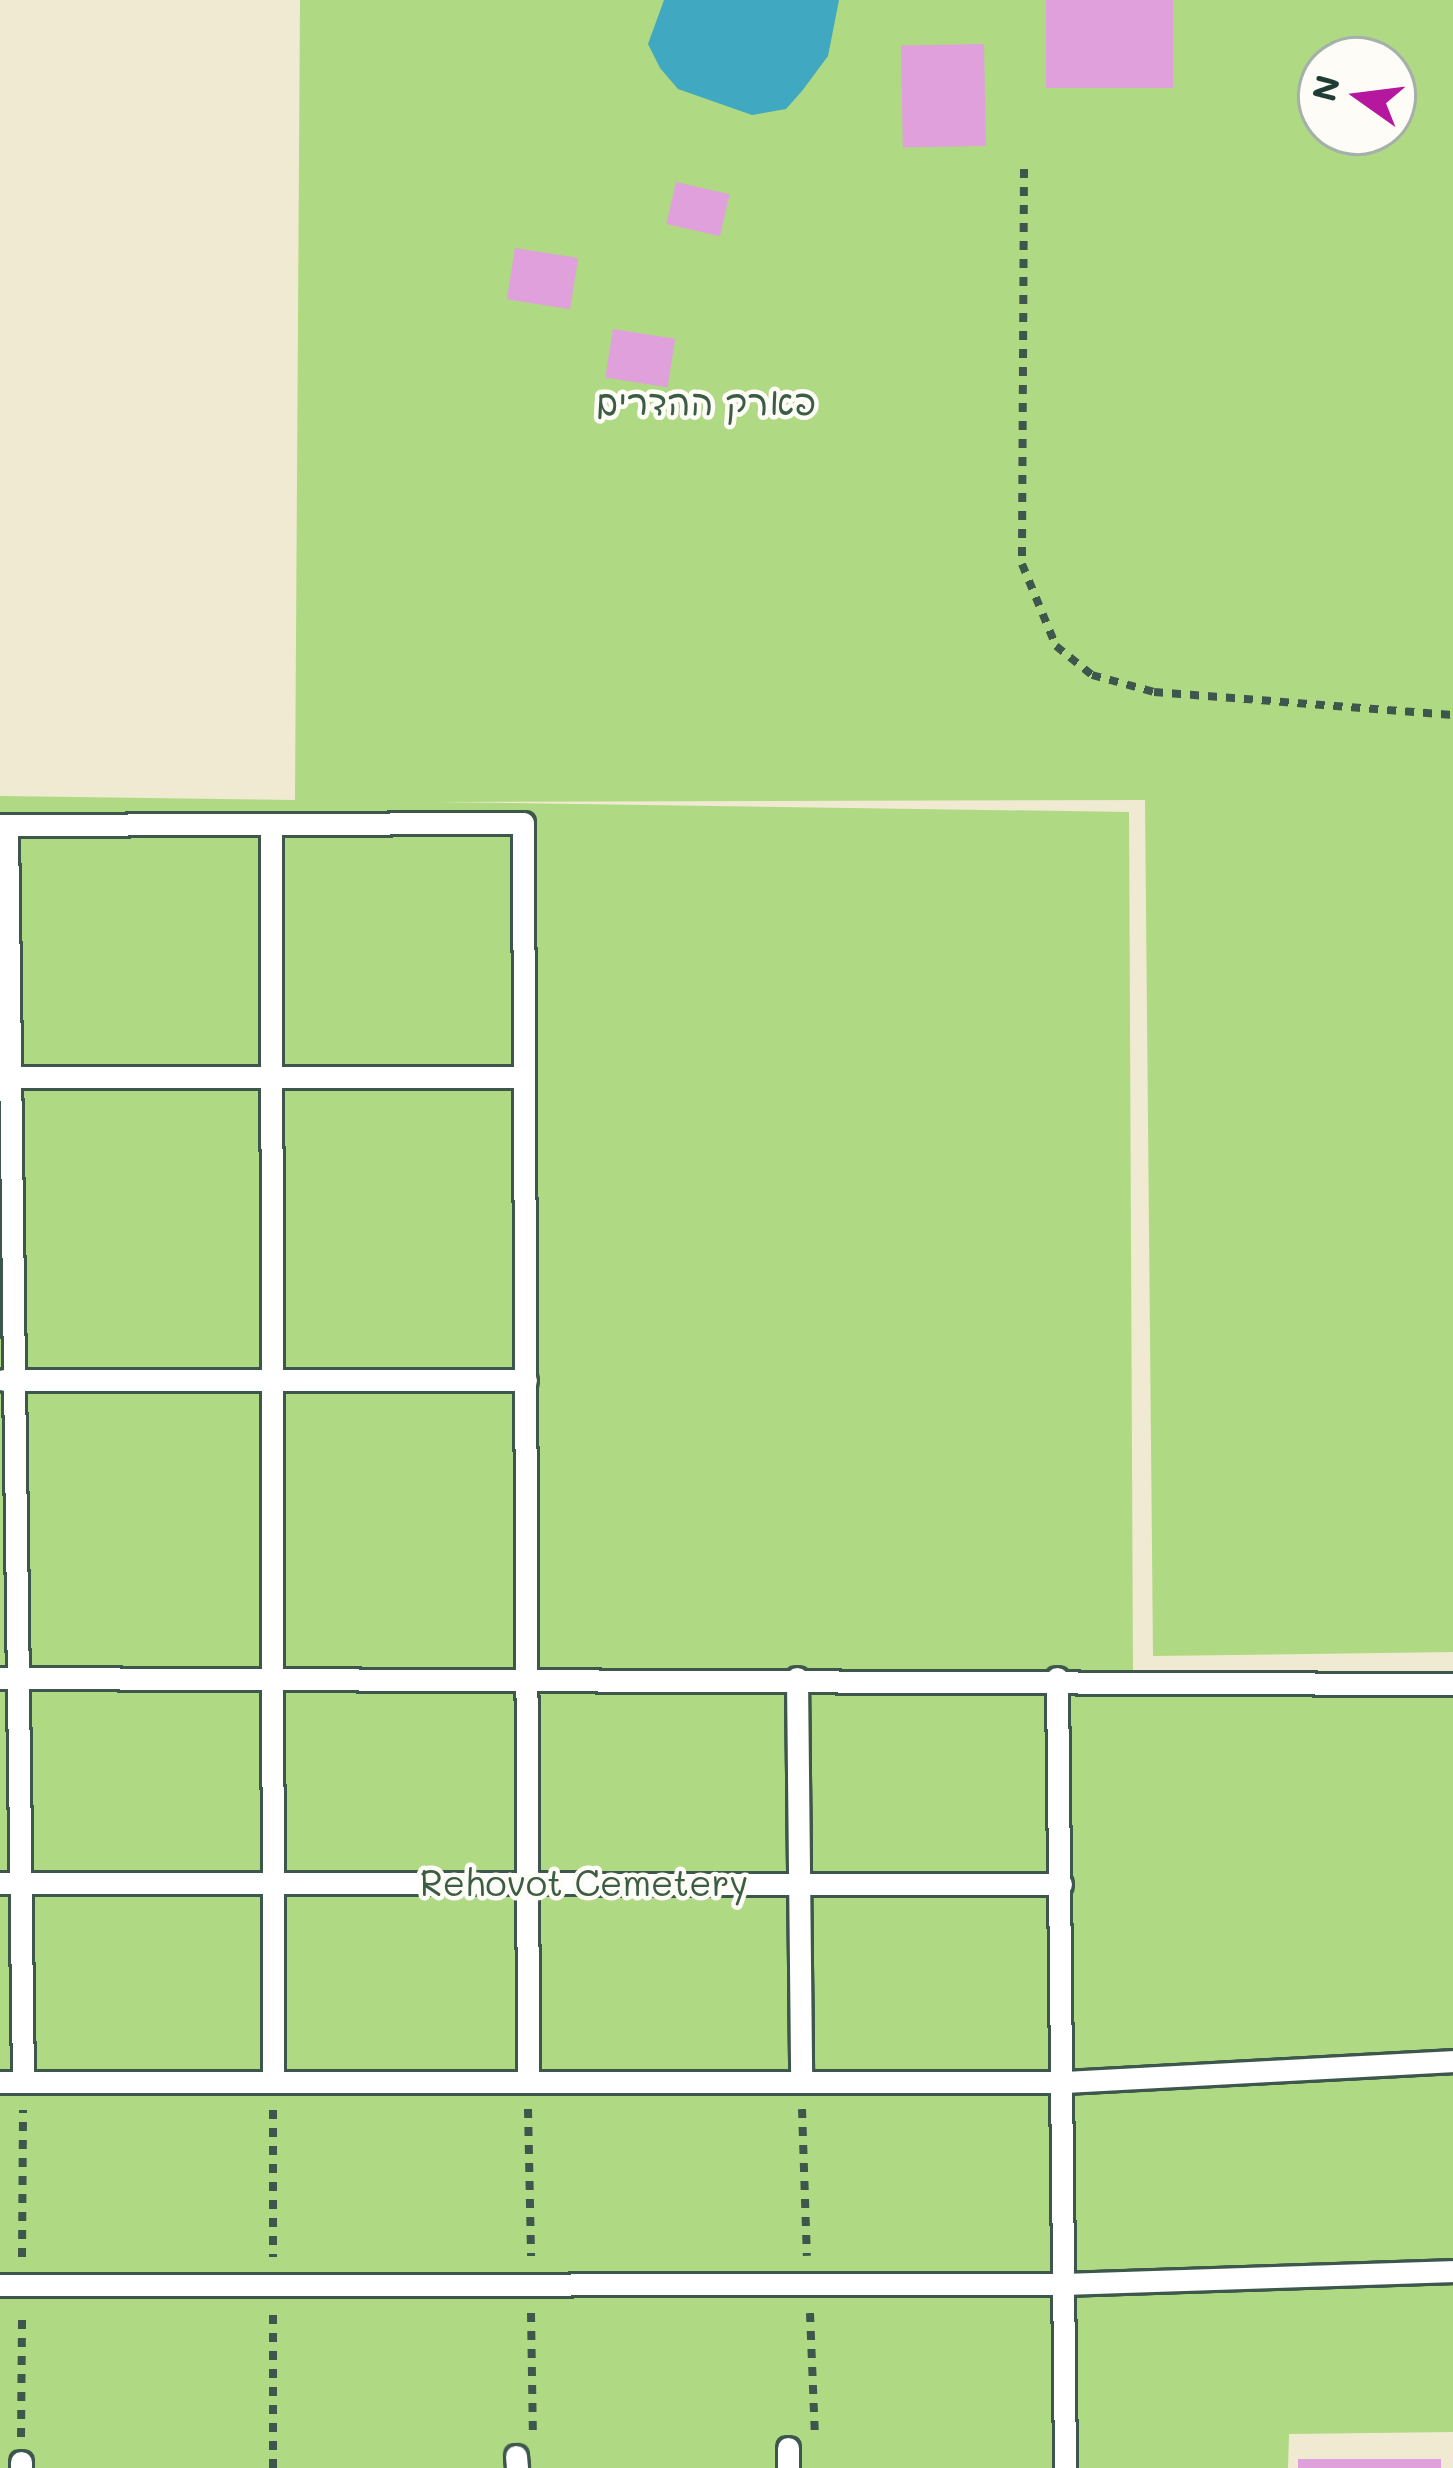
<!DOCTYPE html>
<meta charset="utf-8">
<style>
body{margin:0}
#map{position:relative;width:1453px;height:2468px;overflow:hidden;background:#efead1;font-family:Mali,"Playpen Sans Hebrew",sans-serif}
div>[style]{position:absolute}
.green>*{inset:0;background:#afd983}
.water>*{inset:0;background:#40a8c0}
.building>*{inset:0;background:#e0a0db;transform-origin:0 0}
.path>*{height:8px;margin-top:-4px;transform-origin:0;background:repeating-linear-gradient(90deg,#3e574c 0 9px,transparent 0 18px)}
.roads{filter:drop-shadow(3px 0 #3e574c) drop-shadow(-3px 0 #3e574c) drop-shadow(0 3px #3e574c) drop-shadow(0 -3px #3e574c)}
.lane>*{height:21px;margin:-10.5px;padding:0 10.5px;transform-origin:10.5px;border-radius:10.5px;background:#fff}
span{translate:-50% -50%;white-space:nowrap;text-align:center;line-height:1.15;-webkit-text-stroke:9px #fdfcf7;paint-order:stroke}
.park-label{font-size:36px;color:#3c5c44}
.north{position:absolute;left:1297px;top:36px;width:120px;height:120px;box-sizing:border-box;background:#fdfcf7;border:3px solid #a4b0a9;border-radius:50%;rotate:284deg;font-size:33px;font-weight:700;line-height:48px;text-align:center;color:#1f3d34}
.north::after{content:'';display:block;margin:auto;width:42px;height:54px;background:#b5179e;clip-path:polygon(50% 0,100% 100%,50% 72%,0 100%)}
</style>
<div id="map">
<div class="green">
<i style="clip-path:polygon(evenodd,300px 0,1453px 0,1453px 1652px,1153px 1656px,1145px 800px,435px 802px,1129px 812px,1133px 1676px,1453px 1674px,1453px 2432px,1289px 2434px,1288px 2468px,0 2468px,0 796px,295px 800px,300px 0,1321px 60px,1393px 60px,1393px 132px,1321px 132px,1321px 60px)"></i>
</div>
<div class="water">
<i style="clip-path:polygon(664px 0,839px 0,828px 56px,802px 91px,786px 109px,752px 115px,678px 89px,660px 68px,648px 44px)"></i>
</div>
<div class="building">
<i style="left:1046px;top:0;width:127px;height:88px"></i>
<i style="left:984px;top:44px;width:102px;height:83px;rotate:89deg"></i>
<i style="left:676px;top:182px;width:55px;height:43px;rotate:13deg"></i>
<i style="left:515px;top:248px;width:64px;height:52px;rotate:9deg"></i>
<i style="left:613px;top:329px;width:63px;height:49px;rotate:9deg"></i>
<i style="left:1298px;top:2459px;width:143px;height:9px"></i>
</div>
<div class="path">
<i style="left:1024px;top:169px;width:395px;rotate:90.3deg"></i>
<i style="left:1022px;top:564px;width:89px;rotate:67.5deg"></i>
<i style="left:1056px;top:646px;width:46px;rotate:38.9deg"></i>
<i style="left:1092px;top:675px;width:64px;rotate:15.3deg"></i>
<i style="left:1154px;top:692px;width:300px;rotate:4.4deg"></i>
<i style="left:528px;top:2109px;width:147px;rotate:88.8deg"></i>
<i style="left:802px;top:2109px;width:147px;rotate:88.1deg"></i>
<i style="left:273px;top:2110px;width:147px;rotate:90deg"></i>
<i style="left:22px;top:2257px;width:147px;rotate:-89.6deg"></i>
<i style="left:531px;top:2313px;width:123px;rotate:89.1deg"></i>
<i style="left:810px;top:2313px;width:123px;rotate:87.7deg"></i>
<i style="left:21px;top:2437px;width:123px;rotate:-89.5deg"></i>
<i style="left:273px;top:2468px;width:154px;rotate:-90deg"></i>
</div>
<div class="roads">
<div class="lane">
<i style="left:271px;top:824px;width:1258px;rotate:89.91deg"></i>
<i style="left:0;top:825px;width:523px;rotate:-0.22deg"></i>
<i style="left:523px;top:823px;width:1259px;rotate:89.77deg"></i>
<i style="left:7px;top:825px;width:1257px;rotate:89.27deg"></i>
<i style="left:0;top:1077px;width:524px"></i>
<i style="left:4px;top:1380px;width:522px"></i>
<i style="left:0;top:1678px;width:1453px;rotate:0.24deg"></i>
<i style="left:797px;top:1678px;width:404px;rotate:89.4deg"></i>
<i style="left:1057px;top:1678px;width:790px;rotate:89.42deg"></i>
<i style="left:0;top:1883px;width:1061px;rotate:0.05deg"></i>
<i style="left:0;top:2082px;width:1066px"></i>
<i style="left:1066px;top:2082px;width:388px;rotate:-3.1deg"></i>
<i style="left:0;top:2285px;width:1066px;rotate:-0.05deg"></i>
<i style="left:1066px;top:2284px;width:387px;rotate:-1.9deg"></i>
<i style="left:788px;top:2448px;width:20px;rotate:90deg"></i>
<i style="left:516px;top:2456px;width:12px;rotate:85deg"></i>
<i style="left:21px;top:2462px;width:6px;rotate:90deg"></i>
</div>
</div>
<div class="park-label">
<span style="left:706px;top:401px">פארק ההדרים</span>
<span style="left:584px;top:1882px">Rehovot Cemetery</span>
</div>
<div class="north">N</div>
</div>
